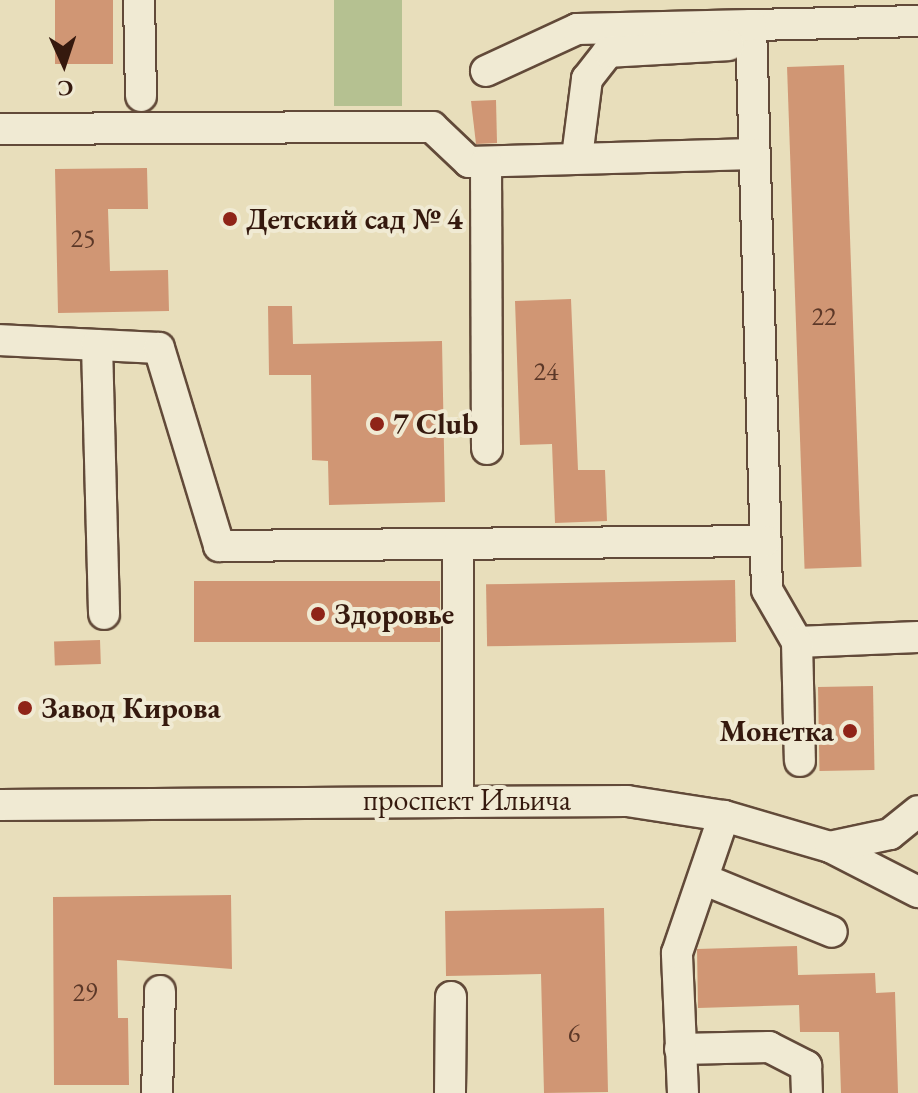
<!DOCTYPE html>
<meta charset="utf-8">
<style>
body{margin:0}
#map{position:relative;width:918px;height:1093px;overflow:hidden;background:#e8debb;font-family:"EB Garamond",serif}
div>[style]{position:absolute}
.green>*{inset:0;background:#b5c191;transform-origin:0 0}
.building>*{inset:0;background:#d09674;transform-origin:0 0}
.roads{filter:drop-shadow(2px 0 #624a39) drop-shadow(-2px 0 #624a39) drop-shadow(0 2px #624a39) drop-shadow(0 -2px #624a39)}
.minor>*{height:30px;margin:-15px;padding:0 15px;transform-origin:15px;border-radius:15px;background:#f0ead3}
.dots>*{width:22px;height:22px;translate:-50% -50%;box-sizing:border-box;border:4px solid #f0ead3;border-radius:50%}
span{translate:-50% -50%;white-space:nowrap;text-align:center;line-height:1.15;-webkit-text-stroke:8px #f0ead3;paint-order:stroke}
.number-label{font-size:26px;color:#5c3828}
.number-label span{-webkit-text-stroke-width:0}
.poi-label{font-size:30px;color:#35190e;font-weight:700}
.left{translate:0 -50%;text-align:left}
.right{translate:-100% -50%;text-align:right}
.street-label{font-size:30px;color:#35190e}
.north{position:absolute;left:24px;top:24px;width:80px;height:80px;-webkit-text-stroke:6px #f0ead3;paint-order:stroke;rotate:177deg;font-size:22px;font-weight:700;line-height:32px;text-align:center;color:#35190e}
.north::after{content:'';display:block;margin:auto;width:28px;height:36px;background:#35190e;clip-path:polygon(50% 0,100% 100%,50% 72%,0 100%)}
</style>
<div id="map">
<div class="green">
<i style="left:334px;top:0;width:68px;height:106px"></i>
</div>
<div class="building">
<i style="left:55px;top:0;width:58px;height:64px"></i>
<i style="left:844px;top:65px;width:502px;height:57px;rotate:88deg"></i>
<i style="clip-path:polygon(496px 100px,497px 143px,476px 144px,471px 101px)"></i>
<i style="clip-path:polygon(147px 168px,148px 209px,108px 209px,110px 271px,168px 270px,169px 311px,58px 313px,55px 169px)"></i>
<i style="clip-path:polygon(571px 299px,578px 470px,605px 470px,607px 521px,555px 523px,552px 444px,520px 445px,515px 301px)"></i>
<i style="clip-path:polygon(268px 306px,292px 306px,293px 344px,442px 341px,445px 502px,329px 505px,328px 461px,312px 460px,311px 375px,269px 375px)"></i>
<i style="left:735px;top:580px;width:62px;height:249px;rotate:89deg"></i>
<i style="left:440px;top:581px;width:61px;height:246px;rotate:90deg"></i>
<i style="left:100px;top:640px;width:24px;height:46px;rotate:88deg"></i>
<i style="left:873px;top:686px;width:84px;height:55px;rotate:89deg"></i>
<i style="clip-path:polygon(231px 895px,232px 969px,117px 960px,118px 1018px,128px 1018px,129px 1085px,54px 1085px,53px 897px)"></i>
<i style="clip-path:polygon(604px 908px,608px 1092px,544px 1093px,541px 974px,446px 976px,445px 911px)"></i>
<i style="clip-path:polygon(797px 946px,798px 975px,875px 973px,876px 993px,895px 992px,898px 1093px,841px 1093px,839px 1032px,800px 1032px,799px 1005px,698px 1008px,697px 949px)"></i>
</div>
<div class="roads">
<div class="minor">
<i style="left:139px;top:0;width:96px;rotate:88.8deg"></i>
<i style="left:918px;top:21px;width:167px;rotate:178.6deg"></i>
<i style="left:751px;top:25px;width:565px;rotate:88.38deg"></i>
<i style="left:767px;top:590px;width:60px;rotate:60deg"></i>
<i style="left:797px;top:642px;width:121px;rotate:-2.4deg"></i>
<i style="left:486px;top:71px;width:100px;rotate:-24.8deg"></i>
<i style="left:577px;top:29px;width:174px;rotate:-1.3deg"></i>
<i style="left:0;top:129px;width:432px;rotate:-0.3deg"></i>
<i style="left:432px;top:127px;width:51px;rotate:43.4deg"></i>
<i style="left:469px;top:162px;width:285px;rotate:-1.6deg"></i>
<i style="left:577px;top:157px;width:79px;rotate:-82.7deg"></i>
<i style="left:587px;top:79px;width:34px;rotate:-52deg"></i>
<i style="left:608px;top:52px;width:121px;rotate:-3.3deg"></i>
<i style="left:486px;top:162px;width:287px;rotate:89.8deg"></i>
<i style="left:0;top:340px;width:159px;rotate:2.9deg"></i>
<i style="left:159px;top:348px;width:207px;rotate:73.1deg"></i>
<i style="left:219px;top:546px;width:546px;rotate:-0.52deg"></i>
<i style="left:97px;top:345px;width:269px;rotate:88.5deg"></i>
<i style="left:797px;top:642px;width:119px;rotate:88.6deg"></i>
<i style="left:458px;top:800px;width:256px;rotate:-90deg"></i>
<i style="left:0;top:805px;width:627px;rotate:-0.37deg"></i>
<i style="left:627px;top:801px;width:98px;rotate:8.8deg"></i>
<i style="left:724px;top:816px;width:110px;rotate:16.3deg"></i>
<i style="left:830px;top:847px;width:99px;rotate:27.1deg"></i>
<i style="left:830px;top:847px;width:61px;rotate:-12.2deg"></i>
<i style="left:890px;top:834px;width:36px;rotate:-39deg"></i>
<i style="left:703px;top:879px;width:139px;rotate:22.3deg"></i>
<i style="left:680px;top:1049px;width:89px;rotate:-1.3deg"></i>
<i style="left:769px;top:1047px;width:42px;rotate:27.2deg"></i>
<i style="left:806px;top:1066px;width:27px;rotate:88deg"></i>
<i style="left:157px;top:1093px;width:102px;rotate:-88.3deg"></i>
<i style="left:450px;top:1093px;width:96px;rotate:-89.4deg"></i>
<i style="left:683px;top:1093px;width:140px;rotate:-92.5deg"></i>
<i style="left:677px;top:953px;width:145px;rotate:-71.1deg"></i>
</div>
</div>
<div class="dots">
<i style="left:230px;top:219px;background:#8f2418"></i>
<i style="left:377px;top:424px;background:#8f2418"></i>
<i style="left:318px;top:614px;background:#8f2418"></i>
<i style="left:25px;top:708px;background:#8f2418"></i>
<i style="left:850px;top:731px;background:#8f2418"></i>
</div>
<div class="number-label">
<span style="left:83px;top:239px">25</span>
<span style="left:824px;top:317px">22</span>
<span style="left:546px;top:372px">24</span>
<span style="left:85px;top:993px">29</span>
<span style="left:574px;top:1034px">6</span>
</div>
<div class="poi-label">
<span class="left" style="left:246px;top:219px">Детский сад № 4</span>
<span class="left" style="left:393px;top:424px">7 Club</span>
<span class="left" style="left:334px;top:614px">Здоровье</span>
<span class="left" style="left:41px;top:708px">Завод Кирова</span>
<span class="right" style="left:834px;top:731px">Монетка</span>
</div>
<div class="street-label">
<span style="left:467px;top:800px">проспект Ильича</span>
</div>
<div class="north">С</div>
</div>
